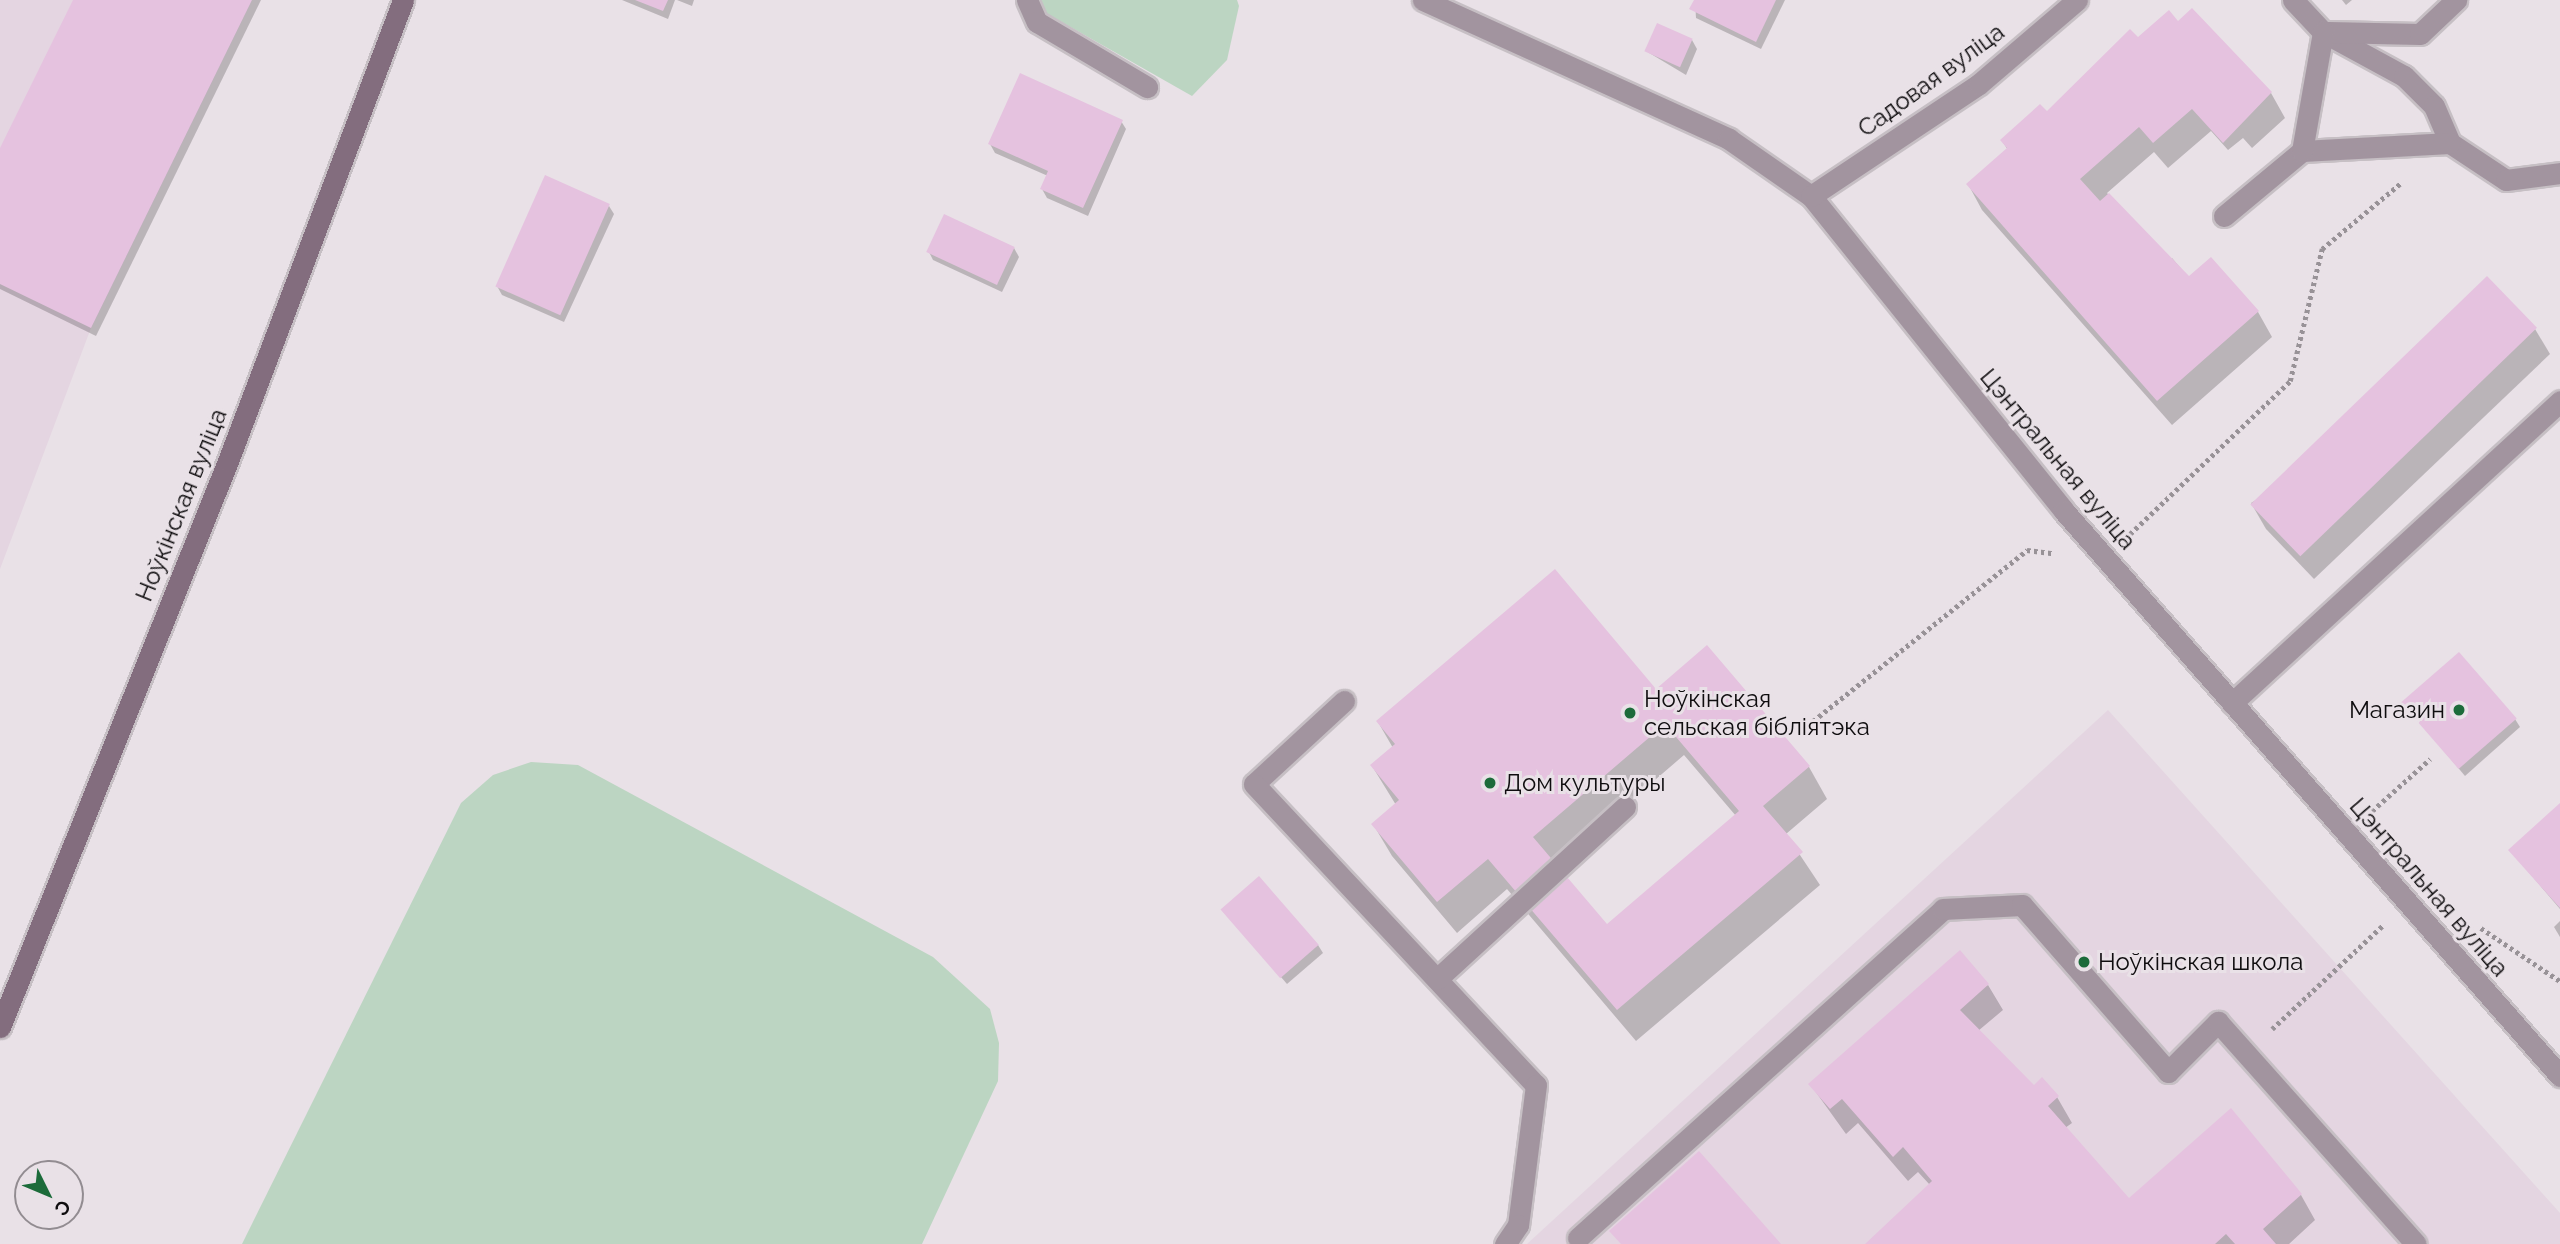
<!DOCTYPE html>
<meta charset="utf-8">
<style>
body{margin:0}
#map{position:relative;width:2560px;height:1244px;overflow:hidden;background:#e9e1e7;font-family:Raleway,sans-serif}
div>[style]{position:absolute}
.built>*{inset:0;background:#e4d5e1}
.green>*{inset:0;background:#bcd5c2}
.shadow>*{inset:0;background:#0003}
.building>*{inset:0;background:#e5c2df;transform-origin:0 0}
.path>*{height:4.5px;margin-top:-2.25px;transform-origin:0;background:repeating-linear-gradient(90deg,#989297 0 3.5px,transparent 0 7px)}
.roads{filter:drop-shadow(2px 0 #c6bfc4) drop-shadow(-2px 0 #c6bfc4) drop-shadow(0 2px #c6bfc4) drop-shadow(0 -2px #c6bfc4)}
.lane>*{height:21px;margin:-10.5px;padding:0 10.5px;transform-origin:10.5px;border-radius:10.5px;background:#a2949f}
.street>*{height:21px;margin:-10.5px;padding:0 10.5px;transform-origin:10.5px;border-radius:10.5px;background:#a2949f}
.secondary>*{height:21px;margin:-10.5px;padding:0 10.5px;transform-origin:10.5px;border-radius:10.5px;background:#836d7e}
.dots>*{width:19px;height:19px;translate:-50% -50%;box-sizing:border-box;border:4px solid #e9e1e7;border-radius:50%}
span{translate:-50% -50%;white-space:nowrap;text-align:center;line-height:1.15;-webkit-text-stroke:6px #e9e1e7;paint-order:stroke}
.street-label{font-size:24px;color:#0f0d0f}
.poi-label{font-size:24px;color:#0f0d0f}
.left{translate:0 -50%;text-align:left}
.right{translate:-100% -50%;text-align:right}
.north{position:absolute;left:14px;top:1160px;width:70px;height:70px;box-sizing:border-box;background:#e9e1e7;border:2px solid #928c91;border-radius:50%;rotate:133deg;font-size:19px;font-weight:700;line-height:28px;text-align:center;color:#0f0d0f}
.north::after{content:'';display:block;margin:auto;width:24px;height:32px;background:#1c6b3a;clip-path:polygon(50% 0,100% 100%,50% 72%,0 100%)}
</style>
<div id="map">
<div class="built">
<i style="clip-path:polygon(0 0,252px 0,91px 328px,0 569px)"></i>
<i style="clip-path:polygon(2108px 710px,2560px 1213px,2560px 1244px,1527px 1244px)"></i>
</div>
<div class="green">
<i style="clip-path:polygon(1038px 0,1237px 0,1239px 6px,1227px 60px,1192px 96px,1044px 12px)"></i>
<i style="clip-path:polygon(531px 762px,578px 765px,933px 957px,990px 1009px,999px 1043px,998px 1081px,922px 1244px,242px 1244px,461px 803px,493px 775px)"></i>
</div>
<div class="shadow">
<i style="clip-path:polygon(75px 0,261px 0,96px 336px,0 289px,0 152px)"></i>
<i style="clip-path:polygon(622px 0,675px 0,668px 19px)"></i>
<i style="clip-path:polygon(677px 0,694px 0,692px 6px)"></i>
<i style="clip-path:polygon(1695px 0,1785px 0,1761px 49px,1696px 18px)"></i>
<i style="clip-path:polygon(2342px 0,2352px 0,2346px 5px)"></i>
<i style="clip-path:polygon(2177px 23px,2271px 93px,2285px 118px,2252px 148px,2243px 138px,2228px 150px,2211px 131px,2168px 168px,2154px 152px,2107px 193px,2168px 262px,2172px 258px,2188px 277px,2258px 312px,2272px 337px,2172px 425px,1982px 210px,1968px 184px,2008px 150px,2002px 141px,2046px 114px,2138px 40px)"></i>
<i style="clip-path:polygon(1692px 40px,1697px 49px,1686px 75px,1646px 51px)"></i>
<i style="clip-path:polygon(1121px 121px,1126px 129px,1088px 216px,1047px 198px,1042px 189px,1048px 176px,995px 153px,990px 144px)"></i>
<i style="clip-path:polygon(609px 206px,614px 214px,564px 322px,502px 295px,497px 286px)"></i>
<i style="clip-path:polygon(1014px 248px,1019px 257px,1002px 292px,933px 260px,929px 252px)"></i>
<i style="clip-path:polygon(2535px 329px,2550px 354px,2314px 579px,2266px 529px,2251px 503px)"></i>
<i style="clip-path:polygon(evenodd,1707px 647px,1809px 767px,1827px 799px,1786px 834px,1820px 885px,1636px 1041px,1507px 889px,1457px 933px,1392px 856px,1373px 824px,1396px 805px,1372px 766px,1393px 748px,1378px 722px,1656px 691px,1707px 647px,1684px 755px,1736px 816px,1607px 926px,1555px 866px,1684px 755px)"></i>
<i style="clip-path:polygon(2404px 703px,2515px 719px,2520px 727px,2465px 776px)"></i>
<i style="clip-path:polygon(2560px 805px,2560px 909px,2510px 850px)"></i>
<i style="clip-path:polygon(1223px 910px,1318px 945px,1323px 953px,1287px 984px)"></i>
<i style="clip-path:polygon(2560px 921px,2560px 937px,2554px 927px)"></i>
<i style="clip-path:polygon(1988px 985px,2003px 1010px,1978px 1031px,2034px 1087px,2057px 1097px,2072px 1123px,2065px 1128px,2129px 1201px,2301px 1195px,2315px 1220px,2289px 1244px,1866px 1244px,1930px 1185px,1918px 1172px,1908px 1181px,1858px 1123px,1846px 1134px,1810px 1084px)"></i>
</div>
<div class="building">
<i style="clip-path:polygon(73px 0,252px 0,91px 328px,0 284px,0 148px)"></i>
<i style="clip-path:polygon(635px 0,668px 0,663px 11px)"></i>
<i style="clip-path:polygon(1694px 0,1776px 0,1756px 42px,1689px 9px)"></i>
<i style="clip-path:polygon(2192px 8px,2272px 92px,2223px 143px,2192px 109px,2153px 143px,2139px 127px,2080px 179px,2100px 201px,2109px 193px,2189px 276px,2211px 257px,2259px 311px,2157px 401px,1966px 184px,2007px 148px,2000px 140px,2040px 104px,2047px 111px,2130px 29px,2138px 37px,2169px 10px,2178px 21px)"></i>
<i style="left:1657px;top:23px;width:39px;height:31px;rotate:24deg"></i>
<i style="clip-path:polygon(1020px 73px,1123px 120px,1083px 208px,1040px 189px,1048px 171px,988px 144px)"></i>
<i style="left:545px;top:175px;width:71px;height:122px;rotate:24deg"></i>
<i style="left:944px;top:214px;width:78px;height:42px;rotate:25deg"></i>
<i style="left:2487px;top:276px;width:72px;height:329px;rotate:46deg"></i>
<i style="clip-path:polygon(evenodd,1555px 569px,1656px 689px,1707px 645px,1810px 766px,1763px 806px,1803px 852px,1617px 1010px,1488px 859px,1437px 902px,1371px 824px,1399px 800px,1370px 765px,1395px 744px,1376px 721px,1555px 569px,1665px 724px,1739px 811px,1607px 924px,1533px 837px,1665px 724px)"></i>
<i style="left:2459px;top:652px;width:88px;height:77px;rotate:49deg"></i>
<i style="clip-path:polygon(2560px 803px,2560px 908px,2508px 850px)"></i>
<i style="left:1259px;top:876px;width:91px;height:51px;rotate:49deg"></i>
<i style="clip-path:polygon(1960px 950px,1989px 984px,1960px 1010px,2034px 1085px,2042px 1077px,2059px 1096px,2048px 1106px,2129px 1198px,2231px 1108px,2302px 1194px,2263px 1229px,2276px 1244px,2235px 1244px,2226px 1234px,2215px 1244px,1865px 1244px,1932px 1181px,1903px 1147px,1893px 1157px,1842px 1099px,1830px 1109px,1808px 1084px)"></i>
<i style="clip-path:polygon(1699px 1151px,1781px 1244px,1621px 1244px,1609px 1231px)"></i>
</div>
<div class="path">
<i style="left:2130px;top:534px;width:221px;rotate:-43.7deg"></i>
<i style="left:2290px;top:381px;width:136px;rotate:-76.4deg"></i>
<i style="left:2322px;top:249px;width:103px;rotate:-39.9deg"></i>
<i style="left:1813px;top:721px;width:274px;rotate:-38.6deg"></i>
<i style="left:2027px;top:550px;width:26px;rotate:7deg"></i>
<i style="left:2372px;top:811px;width:78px;rotate:-41.9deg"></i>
<i style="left:2481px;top:928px;width:95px;rotate:33.9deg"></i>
<i style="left:2272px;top:1029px;width:152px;rotate:-43.1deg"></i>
</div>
<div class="roads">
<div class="lane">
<i style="left:1027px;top:0;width:24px;rotate:66deg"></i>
<i style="left:1037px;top:22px;width:128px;rotate:30.6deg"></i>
<i style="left:2293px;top:0;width:44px;rotate:46.8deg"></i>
<i style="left:2323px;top:32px;width:92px;rotate:28.5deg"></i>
<i style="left:2404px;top:76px;width:42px;rotate:45deg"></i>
<i style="left:2434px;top:106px;width:40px;rotate:66.6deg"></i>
<i style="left:2450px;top:143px;width:67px;rotate:33.5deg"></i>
<i style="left:2506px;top:180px;width:54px;rotate:-7.4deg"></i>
<i style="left:2328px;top:32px;width:92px;rotate:1.2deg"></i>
<i style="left:2420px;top:34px;width:50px;rotate:-43.4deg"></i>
<i style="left:2302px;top:151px;width:148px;rotate:-3.1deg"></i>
<i style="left:2224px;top:216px;width:102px;rotate:-39.8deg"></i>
<i style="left:2302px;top:151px;width:121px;rotate:-80deg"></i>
<i style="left:1344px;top:701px;width:122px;rotate:137.3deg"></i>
<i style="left:1254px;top:784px;width:412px;rotate:46.9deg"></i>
<i style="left:1536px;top:1085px;width:141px;rotate:97.3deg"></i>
<i style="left:1518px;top:1225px;width:23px;rotate:124deg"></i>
<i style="left:2232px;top:703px;width:446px;rotate:-42.6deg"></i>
<i style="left:1437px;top:979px;width:255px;rotate:-42.5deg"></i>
<i style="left:1578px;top:1238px;width:491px;rotate:-42deg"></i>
<i style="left:1943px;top:909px;width:79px;rotate:-2.9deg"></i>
<i style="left:2022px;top:905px;width:222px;rotate:48.8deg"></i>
<i style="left:2168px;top:1072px;width:71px;rotate:-45deg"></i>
<i style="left:2218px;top:1022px;width:297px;rotate:48.3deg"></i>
</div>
<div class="street">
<i style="left:1423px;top:0;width:336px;rotate:24.4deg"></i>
<i style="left:1729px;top:139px;width:100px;rotate:34.8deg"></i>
<i style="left:1811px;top:196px;width:404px;rotate:51.2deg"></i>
<i style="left:2064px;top:511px;width:752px;rotate:48.72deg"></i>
<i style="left:1811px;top:196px;width:202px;rotate:-33.7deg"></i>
<i style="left:1979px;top:84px;width:129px;rotate:-40.6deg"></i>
</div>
<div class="secondary">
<i style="left:0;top:1027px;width:610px;rotate:-68.06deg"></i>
<i style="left:228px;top:461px;width:493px;rotate:-69.2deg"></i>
</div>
</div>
<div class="dots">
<i style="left:2459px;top:710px;background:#1c6b3a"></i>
<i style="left:1630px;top:713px;background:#1c6b3a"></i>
<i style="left:1490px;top:783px;background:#1c6b3a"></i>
<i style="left:2084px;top:962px;background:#1c6b3a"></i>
</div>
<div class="street-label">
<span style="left:1931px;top:80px;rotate:-36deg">Садовая вуліца</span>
<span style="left:2058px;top:459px;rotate:50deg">Цэнтральная вуліца</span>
<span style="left:181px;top:505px;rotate:-68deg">Ноўкінская вуліца</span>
<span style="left:2429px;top:887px;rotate:49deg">Цэнтральная вуліца</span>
</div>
<div class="poi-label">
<span class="left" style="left:1644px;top:713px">Ноўкінская<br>сельская бібліятэка</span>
<span class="right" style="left:2445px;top:710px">Магазин</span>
<span class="left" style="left:1504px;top:783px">Дом культуры</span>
<span class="left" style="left:2098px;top:962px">Ноўкінская школа</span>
</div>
<div class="north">С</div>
</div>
